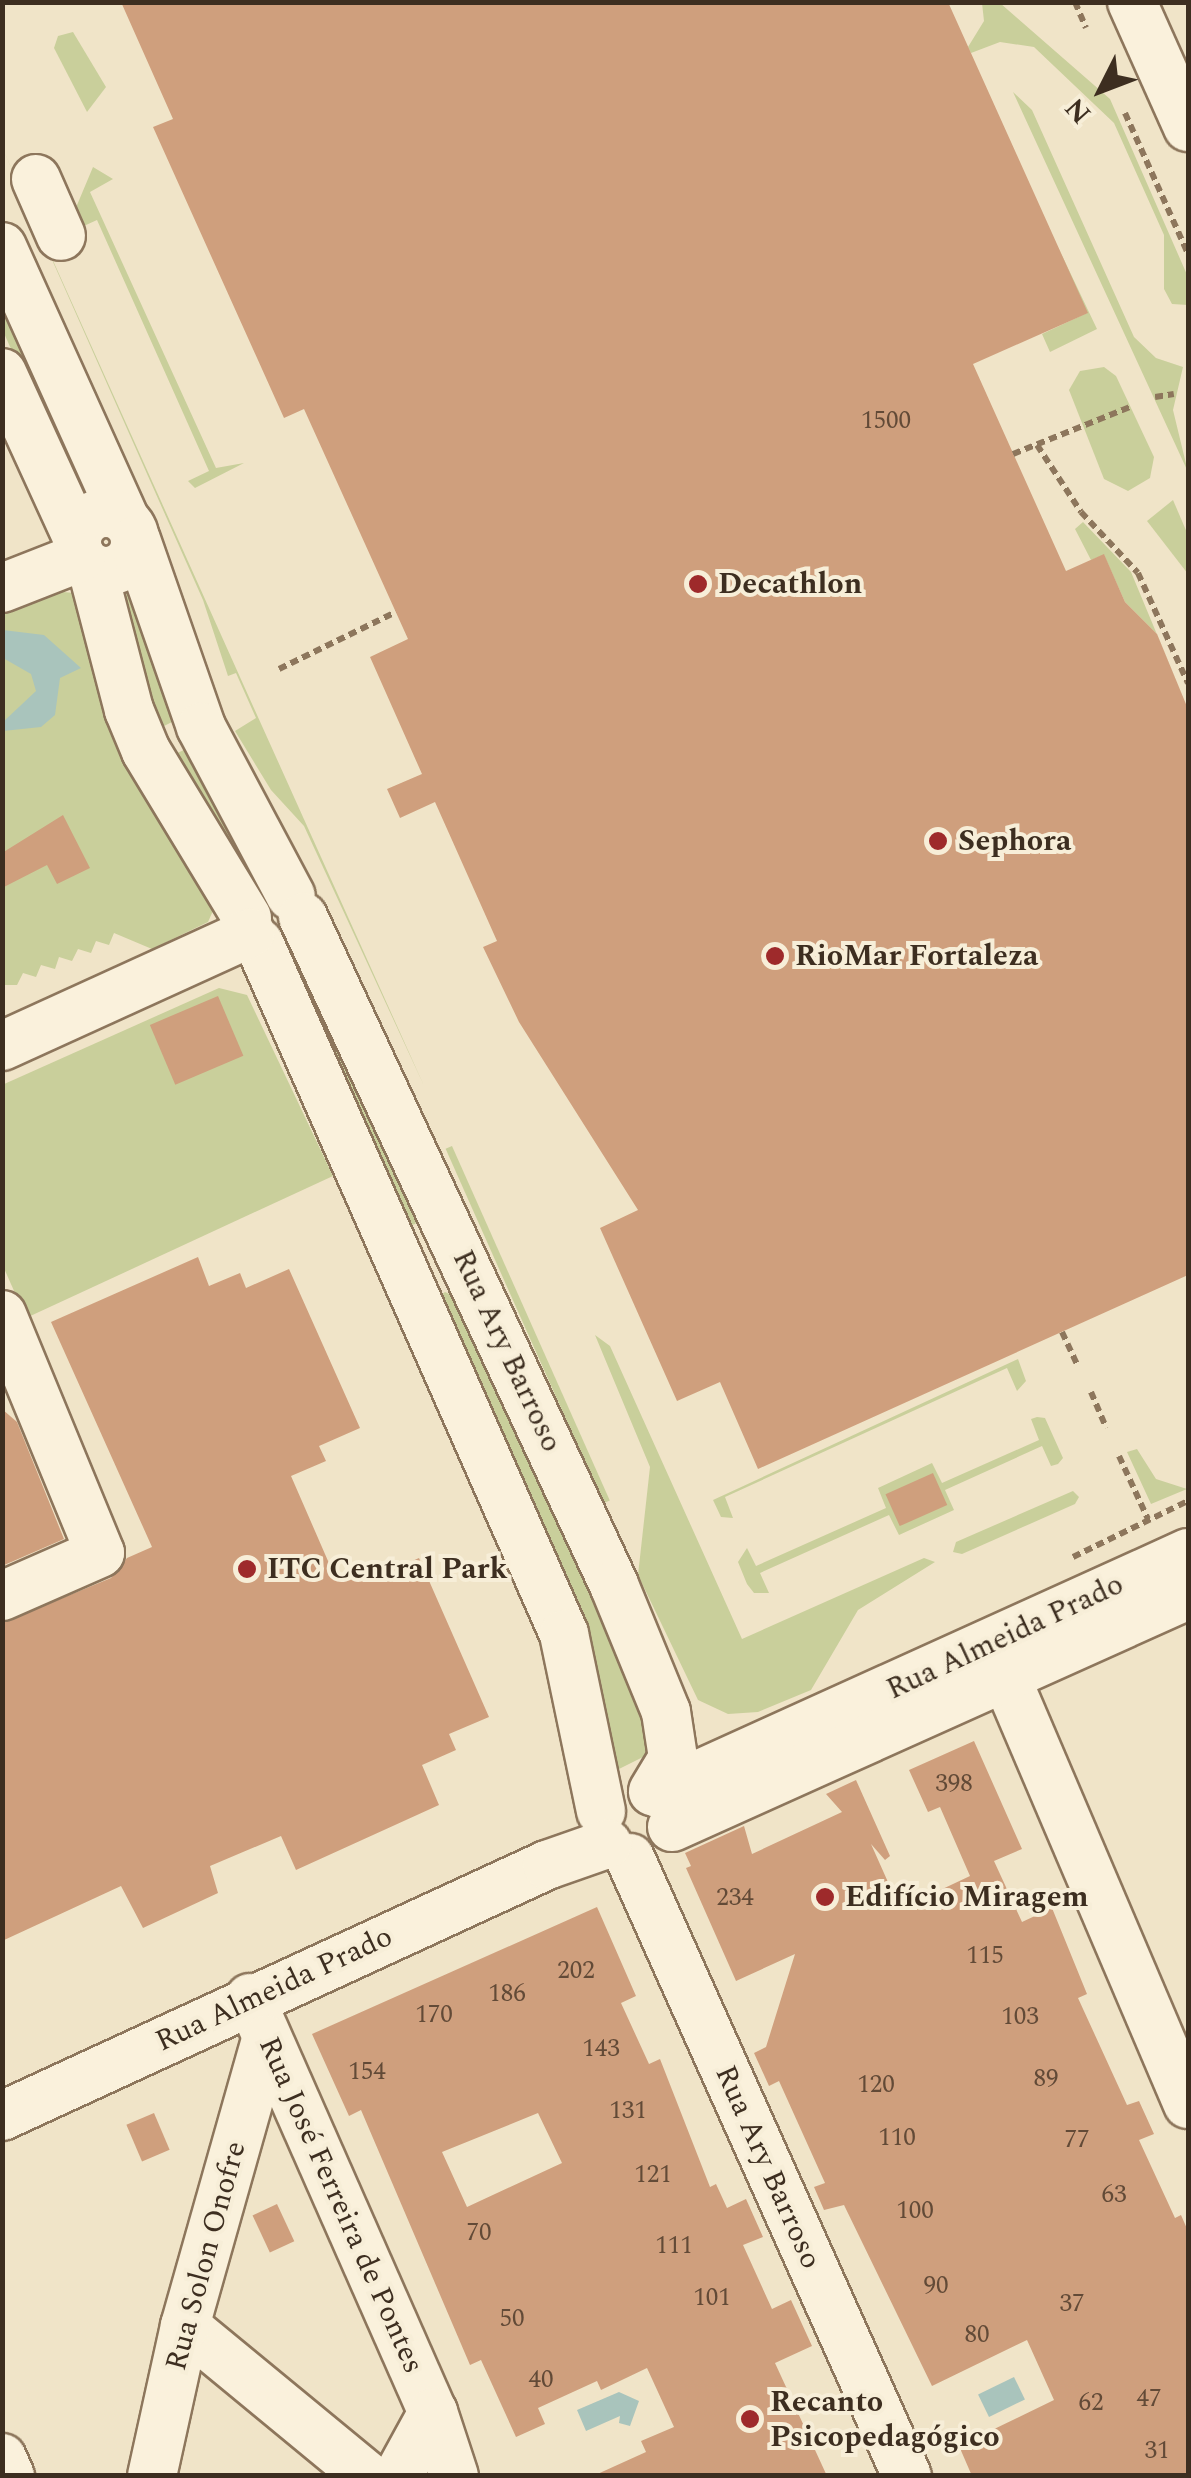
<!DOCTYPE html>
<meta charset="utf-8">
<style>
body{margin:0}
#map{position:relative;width:1191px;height:2478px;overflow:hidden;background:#f0e4c8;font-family:Spectral,serif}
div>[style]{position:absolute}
.green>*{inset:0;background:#c9cf9b;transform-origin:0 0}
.water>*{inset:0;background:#a9c4bc;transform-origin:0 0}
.building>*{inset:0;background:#cf9f7d;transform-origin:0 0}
.path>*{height:6px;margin-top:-3px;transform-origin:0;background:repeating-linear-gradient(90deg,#8d765c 0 8px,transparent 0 13px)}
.roads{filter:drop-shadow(2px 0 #8d765c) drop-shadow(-2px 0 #8d765c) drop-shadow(0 2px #8d765c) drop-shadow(0 -2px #8d765c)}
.minor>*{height:48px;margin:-24px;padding:0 24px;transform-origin:24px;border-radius:24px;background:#faf1dc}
.minor>.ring{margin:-24px;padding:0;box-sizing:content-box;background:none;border:48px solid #faf1dc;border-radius:50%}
.dots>*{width:28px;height:28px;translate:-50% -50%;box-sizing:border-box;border:5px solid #f7eed8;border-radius:50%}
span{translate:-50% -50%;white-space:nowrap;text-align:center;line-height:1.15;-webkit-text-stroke:8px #f7eed8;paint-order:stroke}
.number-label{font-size:25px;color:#624a37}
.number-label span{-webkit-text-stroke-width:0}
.poi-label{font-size:30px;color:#3d2e20;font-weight:700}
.left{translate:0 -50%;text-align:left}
.street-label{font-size:30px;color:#3d2e20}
.frame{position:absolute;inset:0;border:5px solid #3d2e20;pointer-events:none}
.north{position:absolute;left:1051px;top:40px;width:100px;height:100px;-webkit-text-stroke:8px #f7eed8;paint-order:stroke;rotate:228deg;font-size:28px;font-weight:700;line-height:40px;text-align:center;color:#3d2e20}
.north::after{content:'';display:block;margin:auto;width:35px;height:45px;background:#3d2e20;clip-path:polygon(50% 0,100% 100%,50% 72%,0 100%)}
</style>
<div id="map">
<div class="green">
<i style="clip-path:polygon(982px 3px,1000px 3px,1110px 99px,1188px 277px,1188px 305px,1172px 304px,1164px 289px,1164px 235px,1114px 123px,1034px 47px,1000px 42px,971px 53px,968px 47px,984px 21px)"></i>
<i style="clip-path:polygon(73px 32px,106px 87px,87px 112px,54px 48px,58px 36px)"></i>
<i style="clip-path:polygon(1013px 92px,1032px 110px,1134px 337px,1156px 358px,1183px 367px,1173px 410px,1188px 472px)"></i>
<i style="clip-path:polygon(2px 147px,244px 686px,425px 1088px,304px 826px,271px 790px,235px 731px,256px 718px,236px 673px,228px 676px,203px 600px)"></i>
<i style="clip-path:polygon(93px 167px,113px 179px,90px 192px,216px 468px,244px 463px,195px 488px,188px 481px,209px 471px,97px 220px,75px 230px,72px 217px)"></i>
<i style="clip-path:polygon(1057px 245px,1097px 329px,1050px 352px,1042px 334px,1087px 313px)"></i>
<i style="clip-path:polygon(2px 285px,93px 507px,80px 503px,3px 331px)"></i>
<i style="clip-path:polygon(1104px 367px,1116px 376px,1154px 457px,1150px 478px,1128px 491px,1104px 479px,1069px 390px,1080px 371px)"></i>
<i style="clip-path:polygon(1173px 500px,1188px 535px,1188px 574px,1147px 521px)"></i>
<i style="clip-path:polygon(1083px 522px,1131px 572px,1188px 709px,1157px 634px,1125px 602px,1104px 555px,1091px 560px,1075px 529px)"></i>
<i style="clip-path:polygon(125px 574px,174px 721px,156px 730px,116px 584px)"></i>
<i style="clip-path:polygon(51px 591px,75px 593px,216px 904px,208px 922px,152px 949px,114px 933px,109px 945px,96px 941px,91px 953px,78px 949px,72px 961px,59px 957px,55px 969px,41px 965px,36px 977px,23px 973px,17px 985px,2px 985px,2px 613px)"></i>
<i style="clip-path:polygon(188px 748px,259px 887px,169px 757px)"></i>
<i style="clip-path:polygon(300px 954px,419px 1219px,415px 1224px,409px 1226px,287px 960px)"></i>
<i style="clip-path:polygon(219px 988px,247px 995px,333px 1176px,26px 1318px,3px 1266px,2px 1085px)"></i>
<i style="left:452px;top:1146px;width:388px;height:7px;rotate:66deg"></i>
<i style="clip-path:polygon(445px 1292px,456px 1297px,656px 1740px,647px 1755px,617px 1770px,612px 1770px,440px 1296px)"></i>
<i style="clip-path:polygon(595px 1335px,610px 1346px,742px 1639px,924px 1558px,935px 1562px,858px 1610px,811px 1690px,758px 1712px,728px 1714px,698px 1700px,638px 1575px,650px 1467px)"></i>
<i style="clip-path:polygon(1018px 1359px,1026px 1381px,1017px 1391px,1007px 1368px,725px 1497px,733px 1518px,721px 1517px,713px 1500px)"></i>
<i style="clip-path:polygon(1037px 1417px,1045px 1418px,1063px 1458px,1058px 1464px,1051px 1466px,1042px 1446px,945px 1490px,954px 1510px,899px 1535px,889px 1515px,760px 1573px,769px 1593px,754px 1593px,747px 1584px,738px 1562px,747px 1548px,756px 1566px,886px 1508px,878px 1488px,932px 1463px,942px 1483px,1039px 1440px,1031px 1419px)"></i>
<i style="clip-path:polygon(1137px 1449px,1156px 1479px,1187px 1489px,1151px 1504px,1127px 1452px)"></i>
<i style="clip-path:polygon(1073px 1491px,1079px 1497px,1075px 1504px,962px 1554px,953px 1552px,956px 1542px)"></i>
</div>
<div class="water">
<i style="clip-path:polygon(3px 630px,44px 635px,81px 668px,60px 678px,55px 715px,41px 727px,3px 731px,3px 722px,36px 691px,31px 674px,3px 658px)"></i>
<i style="left:1014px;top:2377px;width:25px;height:40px;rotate:64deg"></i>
<i style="clip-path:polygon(619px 2392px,639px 2401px,630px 2426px,619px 2423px,620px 2416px,586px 2431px,577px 2410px)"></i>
</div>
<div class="building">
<i style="clip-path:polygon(121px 2px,948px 2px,1088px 313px,973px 364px,1066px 571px,1104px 554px,1125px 602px,1157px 634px,1188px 709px,1188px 1275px,758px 1469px,720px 1382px,677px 1401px,600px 1228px,638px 1210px,519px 1022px,483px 947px,497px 941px,435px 802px,400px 818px,387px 789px,422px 774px,370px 657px,408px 639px,304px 409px,284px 418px,153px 127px,173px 119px)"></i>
<i style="clip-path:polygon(63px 815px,90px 868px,57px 884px,47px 865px,2px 888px,2px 853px)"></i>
<i style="left:218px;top:996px;width:65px;height:74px;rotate:67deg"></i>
<i style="clip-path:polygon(198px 1257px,209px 1286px,240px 1273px,246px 1288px,289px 1269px,360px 1428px,319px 1446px,326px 1461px,291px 1476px,335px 1577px,370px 1562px,377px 1577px,419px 1558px,489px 1717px,449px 1734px,456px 1750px,422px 1765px,439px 1805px,296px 1870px,281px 1836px,210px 1866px,218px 1893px,143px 1928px,121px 1886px,2px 1941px,2px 1623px,111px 1578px,127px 1558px,152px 1547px,51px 1322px)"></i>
<i style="clip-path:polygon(2px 1409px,17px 1422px,64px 1539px,2px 1566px)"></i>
<i style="left:933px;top:1473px;width:35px;height:52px;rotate:66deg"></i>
<i style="clip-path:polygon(974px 1741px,1022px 1849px,994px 1861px,1022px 1922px,1052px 1908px,1087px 1994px,1078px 1998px,1127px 2105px,1139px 2101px,1154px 2134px,1139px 2140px,1175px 2218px,1181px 2215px,1188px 2231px,1188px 2476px,972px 2476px,959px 2446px,1054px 2400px,1027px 2340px,932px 2386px,844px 2205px,824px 2210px,814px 2187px,825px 2183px,779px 2081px,769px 2086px,754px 2053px,766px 2047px,795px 1954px,736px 1981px,686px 1868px,691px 1866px,685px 1853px,744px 1826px,752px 1854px,842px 1812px,826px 1794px,856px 1780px,890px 1856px,885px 1860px,871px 1844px,900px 1909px,970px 1876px,940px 1807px,928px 1812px,909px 1770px)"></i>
<i style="clip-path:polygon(evenodd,597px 1907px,636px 1996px,621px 2003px,649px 2064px,660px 2059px,710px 2187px,716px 2184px,727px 2208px,746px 2199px,763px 2237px,743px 2245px,772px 2309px,791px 2300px,812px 2346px,775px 2363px,827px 2476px,593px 2476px,646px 2452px,641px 2441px,674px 2427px,647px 2368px,601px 2390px,597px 2381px,538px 2408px,545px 2424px,516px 2437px,481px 2360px,470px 2365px,361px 2110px,349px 2116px,312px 2034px,597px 1907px,538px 2113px,562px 2163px,467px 2207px,442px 2152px,538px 2113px)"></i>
<i style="left:154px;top:2113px;width:40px;height:30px;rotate:67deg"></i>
<i style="left:277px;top:2204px;width:41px;height:27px;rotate:65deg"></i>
</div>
<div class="path">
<i style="left:1075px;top:2px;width:28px;rotate:67deg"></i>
<i style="left:1125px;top:113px;width:154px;rotate:65.9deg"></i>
<i style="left:1155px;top:397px;width:19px;rotate:-9deg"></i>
<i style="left:1037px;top:445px;width:80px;rotate:56.7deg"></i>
<i style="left:1081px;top:512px;width:83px;rotate:46.9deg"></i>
<i style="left:1138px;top:573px;width:121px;rotate:65.6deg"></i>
<i style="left:1013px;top:454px;width:126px;rotate:-21.9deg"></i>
<i style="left:279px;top:669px;width:130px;rotate:-26deg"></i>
<i style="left:1062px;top:1332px;width:35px;rotate:65deg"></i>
<i style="left:1091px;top:1392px;width:39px;rotate:67deg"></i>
<i style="left:1119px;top:1456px;width:69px;rotate:65.3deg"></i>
<i style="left:1073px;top:1557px;width:128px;rotate:-26deg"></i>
</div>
<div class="roads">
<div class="minor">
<i style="left:1132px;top:2px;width:137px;rotate:65.9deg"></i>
<i style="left:36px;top:179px;width:62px;rotate:66.3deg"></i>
<i style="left:2px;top:247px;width:299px;rotate:65.7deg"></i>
<i style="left:2px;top:373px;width:180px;rotate:65.4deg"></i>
<i class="ring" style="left:77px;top:513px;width:10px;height:10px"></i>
<i style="left:136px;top:540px;width:198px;rotate:70.8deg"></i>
<i style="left:201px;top:727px;width:191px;rotate:62deg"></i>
<i style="left:92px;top:568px;width:147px;rotate:75.4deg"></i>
<i style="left:129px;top:710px;width:44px;rotate:67.5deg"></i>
<i style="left:146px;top:751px;width:195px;rotate:58.8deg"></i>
<i style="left:2px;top:588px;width:85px;rotate:-21.4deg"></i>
<i style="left:303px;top:917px;width:737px;rotate:65.03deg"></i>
<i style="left:614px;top:1585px;width:137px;rotate:67.7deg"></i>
<i style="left:666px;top:1712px;width:47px;rotate:81.3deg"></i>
<i style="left:673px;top:1758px;width:39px;rotate:121deg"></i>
<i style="left:259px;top:943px;width:755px;rotate:66.18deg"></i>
<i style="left:564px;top:1634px;width:181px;rotate:78.2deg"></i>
<i style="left:2px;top:1046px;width:273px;rotate:-24.5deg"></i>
<i style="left:2px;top:1315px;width:257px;rotate:67.6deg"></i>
<i style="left:100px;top:1553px;width:107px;rotate:156.3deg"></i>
<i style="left:1007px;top:1680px;width:461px;rotate:66.9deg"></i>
<i style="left:658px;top:1793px;width:582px;rotate:-24.36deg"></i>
<i style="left:672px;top:1827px;width:566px;rotate:-24.21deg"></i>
<i style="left:630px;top:1858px;width:677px;rotate:65.86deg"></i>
<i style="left:250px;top:1998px;width:453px;rotate:66.2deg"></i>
<i style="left:433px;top:2412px;width:67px;rotate:71.8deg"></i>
<i style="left:2px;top:2116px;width:600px;rotate:-24.73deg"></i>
<i style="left:547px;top:1865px;width:64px;rotate:-19.3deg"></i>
<i style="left:185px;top:2326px;width:236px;rotate:39.5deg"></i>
<i style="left:2px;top:2458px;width:20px;rotate:66deg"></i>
<i style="left:152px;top:2476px;width:154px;rotate:-77.6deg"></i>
<i style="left:185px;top:2326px;width:298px;rotate:-74.2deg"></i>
<i style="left:398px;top:2476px;width:73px;rotate:-61.3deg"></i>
</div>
</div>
<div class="dots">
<i style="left:698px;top:584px;background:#9e2a2b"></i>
<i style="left:938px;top:841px;background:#9e2a2b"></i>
<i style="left:775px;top:956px;background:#9e2a2b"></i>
<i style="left:247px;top:1569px;background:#9e2a2b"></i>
<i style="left:825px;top:1897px;background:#9e2a2b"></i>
<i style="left:750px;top:2419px;background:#9e2a2b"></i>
</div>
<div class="number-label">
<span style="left:886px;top:421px">1500</span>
<span style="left:954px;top:1784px">398</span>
<span style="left:735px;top:1898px">234</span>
<span style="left:985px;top:1956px">115</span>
<span style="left:576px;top:1971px">202</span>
<span style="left:507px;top:1994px">186</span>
<span style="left:434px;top:2015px">170</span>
<span style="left:1020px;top:2017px">103</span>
<span style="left:601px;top:2049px">143</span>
<span style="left:367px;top:2072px">154</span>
<span style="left:1046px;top:2079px">89</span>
<span style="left:876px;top:2085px">120</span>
<span style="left:628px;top:2111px">131</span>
<span style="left:897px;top:2138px">110</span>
<span style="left:1077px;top:2140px">77</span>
<span style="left:653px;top:2175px">121</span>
<span style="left:1114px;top:2195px">63</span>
<span style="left:915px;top:2211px">100</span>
<span style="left:479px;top:2233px">70</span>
<span style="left:674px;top:2246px">111</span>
<span style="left:936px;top:2286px">90</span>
<span style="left:712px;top:2298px">101</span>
<span style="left:1072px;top:2304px">37</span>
<span style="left:512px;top:2319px">50</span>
<span style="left:977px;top:2335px">80</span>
<span style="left:541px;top:2380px">40</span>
<span style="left:1149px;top:2399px">47</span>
<span style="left:1091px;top:2403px">62</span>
<span style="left:1157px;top:2451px">31</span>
</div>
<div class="poi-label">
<span class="left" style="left:718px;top:584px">Decathlon</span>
<span class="left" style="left:958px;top:841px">Sephora</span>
<span class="left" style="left:795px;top:956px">RioMar Fortaleza</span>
<span class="left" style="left:267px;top:1569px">ITC Central Park</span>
<span class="left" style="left:845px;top:1897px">Edifício Miragem</span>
<span class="left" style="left:770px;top:2419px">Recanto<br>Psicopedagógico</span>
</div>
<div class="street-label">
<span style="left:507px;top:1351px;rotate:65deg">Rua Ary Barroso</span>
<span style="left:1005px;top:1637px;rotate:-25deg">Rua Almeida Prado</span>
<span style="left:274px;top:1989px;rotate:-25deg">Rua Almeida Prado</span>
<span style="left:768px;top:2167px;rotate:66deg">Rua Ary Barroso</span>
<span style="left:341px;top:2205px;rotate:66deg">Rua José Ferreira de Pontes</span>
<span style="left:206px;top:2256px;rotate:-75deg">Rua Solon Onofre</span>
</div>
<div class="frame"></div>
<div class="north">N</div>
</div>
